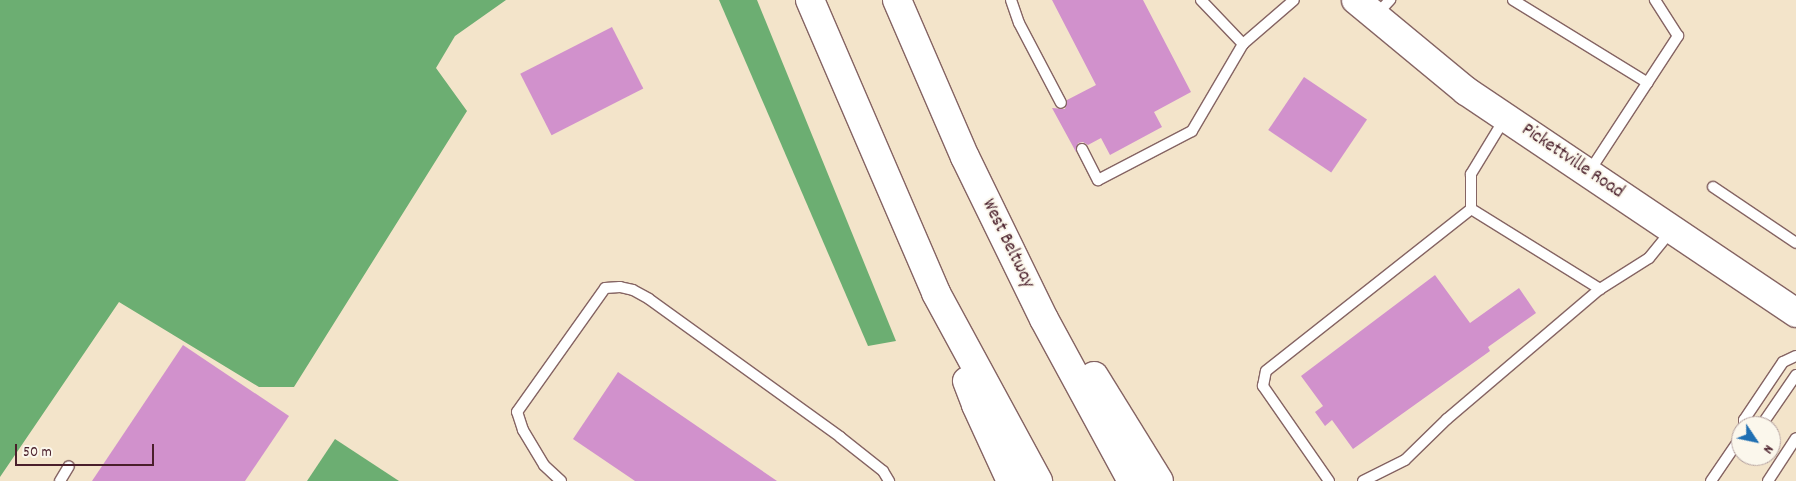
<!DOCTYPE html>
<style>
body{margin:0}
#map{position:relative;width:1796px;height:481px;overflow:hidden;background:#f3e4ca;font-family:Dekko,sans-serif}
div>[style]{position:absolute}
.forest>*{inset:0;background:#6cae72}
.building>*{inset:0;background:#d191cc;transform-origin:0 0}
.roads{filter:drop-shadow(1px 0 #856463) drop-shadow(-1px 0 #856463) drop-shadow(0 1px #856463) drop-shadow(0 -1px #856463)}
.lane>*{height:10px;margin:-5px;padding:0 5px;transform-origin:5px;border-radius:5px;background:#fff}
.secondary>*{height:28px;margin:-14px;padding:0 14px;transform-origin:14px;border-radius:14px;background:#fff}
.highway>*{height:28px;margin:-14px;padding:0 14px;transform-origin:14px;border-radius:14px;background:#fff}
span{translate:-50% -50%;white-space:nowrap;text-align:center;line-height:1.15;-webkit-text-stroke:4px #fbf7ec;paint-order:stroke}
.street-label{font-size:19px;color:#4a1f2b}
.north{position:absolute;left:1731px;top:416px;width:50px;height:50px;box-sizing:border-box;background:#fbf7ec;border:1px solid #b4a19f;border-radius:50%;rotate:124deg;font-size:14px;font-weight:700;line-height:20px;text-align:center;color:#4a1f2b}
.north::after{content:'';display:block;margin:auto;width:18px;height:22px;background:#1f6fb2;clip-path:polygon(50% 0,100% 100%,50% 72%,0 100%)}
.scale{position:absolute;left:15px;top:444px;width:139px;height:22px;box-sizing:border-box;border:2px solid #4a1f2b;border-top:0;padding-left:6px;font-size:15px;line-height:18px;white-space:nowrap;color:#4a1f2b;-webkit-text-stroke:4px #fbf7ec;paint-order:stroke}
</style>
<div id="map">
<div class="forest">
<i style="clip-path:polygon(0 0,506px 0,455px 36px,436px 68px,467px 111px,294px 387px,259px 387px,119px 302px,0 477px)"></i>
<i style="clip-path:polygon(719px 0,757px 0,896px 341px,868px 346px)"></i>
<i style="clip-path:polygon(335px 439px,399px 481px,307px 481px)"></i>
</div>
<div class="building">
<i style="clip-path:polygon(1052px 0,1143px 0,1191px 92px,1154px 112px,1162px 127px,1110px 155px,1101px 138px,1088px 145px,1083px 142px,1078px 143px,1076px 152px,1052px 108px,1065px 109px,1067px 100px,1096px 85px)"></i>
<i style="left:612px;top:27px;width:69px;height:103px;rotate:63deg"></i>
<i style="left:1304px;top:77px;width:76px;height:64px;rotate:34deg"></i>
<i style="clip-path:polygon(1435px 275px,1470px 323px,1519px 288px,1536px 313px,1488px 347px,1490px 351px,1353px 449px,1332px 420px,1325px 426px,1315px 412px,1323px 406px,1301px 376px)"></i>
<i style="clip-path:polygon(183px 345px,289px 416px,245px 481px,92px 481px)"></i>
<i style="clip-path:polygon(618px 372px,777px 481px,635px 481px,573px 439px)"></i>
</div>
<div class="roads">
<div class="lane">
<i style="left:1011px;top:0;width:24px;rotate:71deg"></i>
<i style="left:1019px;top:23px;width:90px;rotate:62.3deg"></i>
<i style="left:1201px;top:0;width:61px;rotate:46.3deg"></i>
<i style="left:1243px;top:44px;width:67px;rotate:-40.8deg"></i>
<i style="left:1513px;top:0;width:158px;rotate:31.6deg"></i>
<i style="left:1376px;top:15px;width:21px;rotate:-47deg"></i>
<i style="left:1082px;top:149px;width:35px;rotate:63deg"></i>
<i style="left:1098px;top:180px;width:106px;rotate:-27.5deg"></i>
<i style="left:1192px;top:131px;width:101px;rotate:-59.6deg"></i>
<i style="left:1589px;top:172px;width:163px;rotate:-56.8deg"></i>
<i style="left:1678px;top:36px;width:43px;rotate:-122.6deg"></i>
<i style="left:1713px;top:187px;width:100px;rotate:34deg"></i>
<i style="left:1471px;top:209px;width:152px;rotate:31.8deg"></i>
<i style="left:1744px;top:426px;width:6px;rotate:-90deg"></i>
<i style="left:1744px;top:420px;width:70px;rotate:-56.1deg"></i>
<i style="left:1783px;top:362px;width:14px;rotate:-25deg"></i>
<i style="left:1761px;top:426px;width:62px;rotate:-55.5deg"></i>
<i style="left:60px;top:481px;width:17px;rotate:-59deg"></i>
<i style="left:561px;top:481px;width:23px;rotate:-137deg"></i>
<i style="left:544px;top:465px;width:41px;rotate:-121deg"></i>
<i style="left:523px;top:430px;width:19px;rotate:-108deg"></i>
<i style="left:517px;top:412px;width:152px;rotate:-54.6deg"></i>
<i style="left:605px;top:288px;width:15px;rotate:-4deg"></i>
<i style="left:620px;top:287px;width:13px;rotate:13deg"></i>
<i style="left:633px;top:290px;width:18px;rotate:29deg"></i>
<i style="left:649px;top:299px;width:236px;rotate:35.8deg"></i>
<i style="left:840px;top:437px;width:55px;rotate:38.3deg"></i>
<i style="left:883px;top:471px;width:12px;rotate:59deg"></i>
<i style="left:1329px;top:481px;width:116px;rotate:-124.8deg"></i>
<i style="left:1263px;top:386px;width:15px;rotate:-79deg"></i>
<i style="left:1266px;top:371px;width:261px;rotate:-38.3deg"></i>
<i style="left:1471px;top:209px;width:35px;rotate:-90deg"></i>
<i style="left:1471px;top:174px;width:66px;rotate:-58.7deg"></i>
<i style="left:1363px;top:481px;width:47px;rotate:-26.6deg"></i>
<i style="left:1405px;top:460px;width:59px;rotate:-44.3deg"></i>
<i style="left:1447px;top:419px;width:201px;rotate:-40.4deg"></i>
<i style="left:1600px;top:289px;width:58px;rotate:-32.3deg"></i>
<i style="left:1649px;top:258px;width:36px;rotate:-51deg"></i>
<i style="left:1711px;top:481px;width:53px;rotate:-55.7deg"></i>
<i style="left:1768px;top:481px;width:51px;rotate:-56.9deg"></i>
</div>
<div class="secondary">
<i style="left:1356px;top:0;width:143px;rotate:39.6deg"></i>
<i style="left:1466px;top:91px;width:398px;rotate:33.9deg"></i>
</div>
<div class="highway">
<i style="left:810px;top:0;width:319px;rotate:66.7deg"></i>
<i style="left:936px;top:293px;width:214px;rotate:61.5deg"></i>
<i style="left:897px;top:0;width:171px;rotate:66.6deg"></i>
<i style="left:965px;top:157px;width:180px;rotate:64deg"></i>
<i style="left:1044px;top:319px;width:184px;rotate:61.5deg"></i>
<i style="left:1094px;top:376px;width:123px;rotate:58.2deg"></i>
<i style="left:967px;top:381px;width:26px;rotate:69deg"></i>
<i style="left:976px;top:405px;width:84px;rotate:65.3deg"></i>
</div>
</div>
<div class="street-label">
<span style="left:1572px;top:162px;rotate:34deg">Pickettville Road</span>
<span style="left:1007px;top:244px;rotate:64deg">West Beltway</span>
</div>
<div class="north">N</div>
<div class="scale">50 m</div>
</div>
